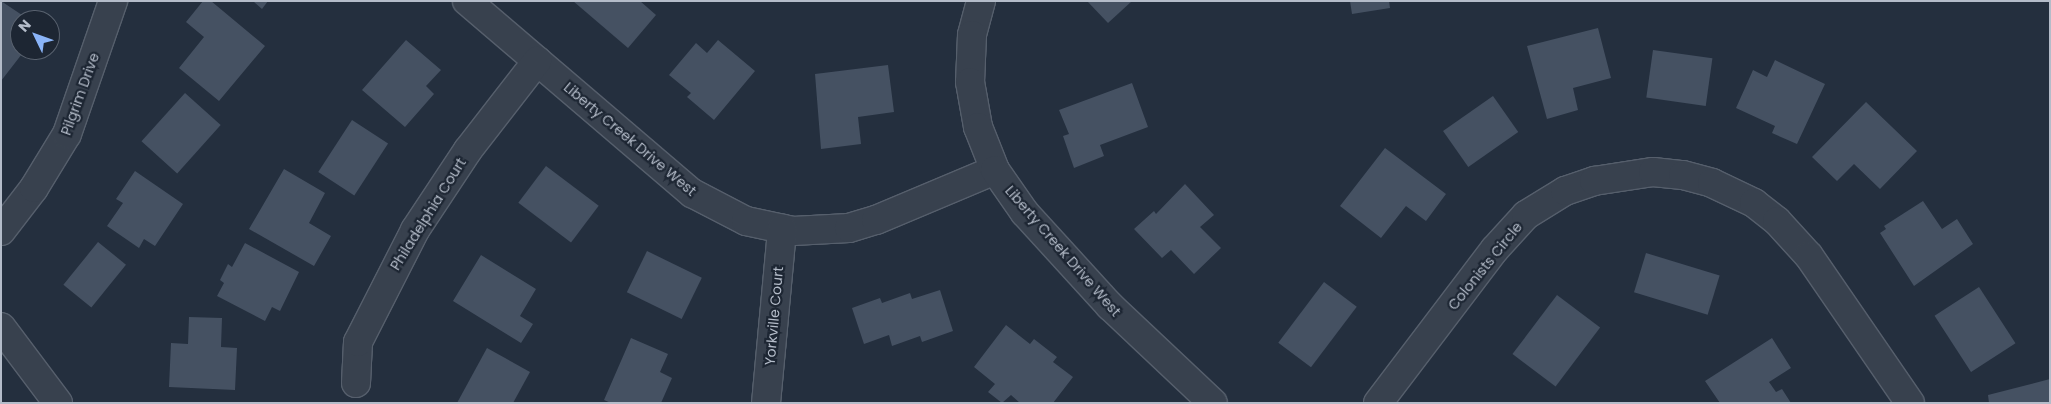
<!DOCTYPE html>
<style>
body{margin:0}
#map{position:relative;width:2051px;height:404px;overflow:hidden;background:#242f3e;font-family:Poppins,sans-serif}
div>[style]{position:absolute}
.building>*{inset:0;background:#455162;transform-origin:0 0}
.roads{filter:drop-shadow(1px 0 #565f6c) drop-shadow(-1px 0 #565f6c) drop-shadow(0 1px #565f6c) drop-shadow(0 -1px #565f6c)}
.street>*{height:28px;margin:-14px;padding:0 14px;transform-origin:14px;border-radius:14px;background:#38414e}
span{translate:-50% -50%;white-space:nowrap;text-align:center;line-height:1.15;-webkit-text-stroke:4.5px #1d2633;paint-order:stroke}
.street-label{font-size:14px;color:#b4bcc9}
.frame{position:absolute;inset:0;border:2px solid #b4bcc9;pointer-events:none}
.north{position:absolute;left:10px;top:10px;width:50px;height:50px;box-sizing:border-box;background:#1d2633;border:1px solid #59626f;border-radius:50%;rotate:312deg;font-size:14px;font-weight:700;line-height:20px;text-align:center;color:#b4bcc9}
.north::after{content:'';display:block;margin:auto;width:18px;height:22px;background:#8ab4f8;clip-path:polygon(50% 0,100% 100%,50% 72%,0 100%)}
</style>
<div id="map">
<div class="building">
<i style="clip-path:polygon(1px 1px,22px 15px,18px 19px,20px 50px,25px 50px,1px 81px)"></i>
<i style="clip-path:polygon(203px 1px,211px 1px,265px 46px,219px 101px,179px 68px,204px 37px,186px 22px)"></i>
<i style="clip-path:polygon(253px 1px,268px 1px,262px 9px)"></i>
<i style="clip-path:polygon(573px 1px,640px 1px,656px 15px,628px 48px)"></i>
<i style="clip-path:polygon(1087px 1px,1132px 1px,1108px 23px)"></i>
<i style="clip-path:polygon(1350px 1px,1389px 1px,1390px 8px,1352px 14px)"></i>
<i style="clip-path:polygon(1598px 28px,1611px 78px,1573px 88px,1578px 110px,1547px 119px,1527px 46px)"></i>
<i style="clip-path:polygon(406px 40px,441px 70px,426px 86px,434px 94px,405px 127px,362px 90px)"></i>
<i style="clip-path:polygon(718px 40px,755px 71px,714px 120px,687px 97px,691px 93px,669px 75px,696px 43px,707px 53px)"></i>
<i style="left:1653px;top:50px;width:60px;height:48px;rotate:8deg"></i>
<i style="clip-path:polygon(1775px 60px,1825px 84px,1797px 144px,1772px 133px,1775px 126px,1736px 108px,1753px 70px,1767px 77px)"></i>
<i style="clip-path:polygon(888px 65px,894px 112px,858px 117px,861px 144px,821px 149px,815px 74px)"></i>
<i style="clip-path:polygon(1132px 83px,1148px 127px,1100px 145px,1104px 156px,1074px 168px,1063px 136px,1069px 134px,1059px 110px)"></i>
<i style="left:185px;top:93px;width:48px;height:65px;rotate:42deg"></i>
<i style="left:1493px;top:96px;width:44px;height:61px;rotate:55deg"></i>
<i style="clip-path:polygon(1866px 102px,1917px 151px,1880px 189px,1854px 164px,1837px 181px,1812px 157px)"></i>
<i style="left:352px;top:120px;width:43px;height:62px;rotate:33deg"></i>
<i style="clip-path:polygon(1385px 148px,1446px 194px,1426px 221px,1406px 206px,1381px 238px,1340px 206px)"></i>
<i style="left:546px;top:166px;width:66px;height:46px;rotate:37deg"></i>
<i style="clip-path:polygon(284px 169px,325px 193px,309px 223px,331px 236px,314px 266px,249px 229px)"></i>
<i style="clip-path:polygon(135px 171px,183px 204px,155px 246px,144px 239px,139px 248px,107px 226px,123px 203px,116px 199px)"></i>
<i style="clip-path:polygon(1185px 184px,1214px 215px,1200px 227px,1221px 248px,1194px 274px,1171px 250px,1162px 258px,1134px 229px,1154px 211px,1156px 214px)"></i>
<i style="clip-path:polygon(1923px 201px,1942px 229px,1957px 219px,1973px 244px,1914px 286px,1880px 233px,1886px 229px,1884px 226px)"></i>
<i style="left:98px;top:242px;width:36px;height:55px;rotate:39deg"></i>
<i style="clip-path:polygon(245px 243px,299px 272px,280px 311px,272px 307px,265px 321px,217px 296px,224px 283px,220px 280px,228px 264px,232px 267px)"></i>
<i style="left:647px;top:251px;width:61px;height:46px;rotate:26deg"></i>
<i style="left:1646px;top:253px;width:77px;height:41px;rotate:17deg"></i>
<i style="clip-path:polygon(481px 255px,536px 289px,520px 316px,533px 324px,521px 343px,453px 301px)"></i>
<i style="left:1324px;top:282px;width:41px;height:76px;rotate:37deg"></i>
<i style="left:1979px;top:287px;width:67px;height:53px;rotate:57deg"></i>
<i style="clip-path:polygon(940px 290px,953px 331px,922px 342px,920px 336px,892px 346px,889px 335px,864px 344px,852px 308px,880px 298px,882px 303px,910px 293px,912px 299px)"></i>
<i style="left:1557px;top:295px;width:54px;height:74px;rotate:37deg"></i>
<i style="clip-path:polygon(189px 317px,222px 318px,221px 347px,237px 348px,235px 390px,169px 387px,171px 343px,188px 344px)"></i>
<i style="clip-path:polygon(1006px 325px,1030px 344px,1034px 339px,1057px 357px,1053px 362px,1073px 377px,1053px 403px,1020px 403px,1011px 395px,1002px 403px,988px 392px,995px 384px,974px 367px)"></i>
<i style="clip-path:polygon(631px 338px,668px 354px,660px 372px,672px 378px,661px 403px,611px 403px,604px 400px)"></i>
<i style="clip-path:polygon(1772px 338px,1791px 368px,1769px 382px,1776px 392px,1782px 389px,1791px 403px,1720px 403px,1705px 381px)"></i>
<i style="clip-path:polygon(487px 348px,530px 372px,513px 403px,457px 403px)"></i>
<i style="clip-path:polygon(2050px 379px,2050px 403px,1989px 403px,1988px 395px)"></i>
</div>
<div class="roads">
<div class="street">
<i style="left:467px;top:1px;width:296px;rotate:40.5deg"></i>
<i style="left:692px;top:193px;width:61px;rotate:27.4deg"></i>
<i style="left:746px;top:221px;width:48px;rotate:12deg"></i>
<i style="left:793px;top:231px;width:56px;rotate:-3.1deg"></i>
<i style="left:849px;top:228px;width:28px;rotate:-17deg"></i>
<i style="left:876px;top:220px;width:129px;rotate:-22.8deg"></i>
<i style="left:981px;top:1px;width:35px;rotate:105deg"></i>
<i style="left:972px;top:35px;width:47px;rotate:92.4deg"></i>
<i style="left:970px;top:82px;width:46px;rotate:79.9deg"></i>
<i style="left:978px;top:127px;width:46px;rotate:68.4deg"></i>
<i style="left:995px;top:170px;width:52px;rotate:55.1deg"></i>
<i style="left:1025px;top:213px;width:126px;rotate:47.6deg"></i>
<i style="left:1110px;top:306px;width:141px;rotate:43.3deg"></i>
<i style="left:1px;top:231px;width:54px;rotate:-52.5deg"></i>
<i style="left:34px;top:188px;width:63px;rotate:-58.6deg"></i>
<i style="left:67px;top:134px;width:141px;rotate:-70.9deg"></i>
<i style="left:1px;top:327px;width:95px;rotate:53.1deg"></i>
<i style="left:356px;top:383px;width:41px;rotate:-87.2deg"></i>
<i style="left:358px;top:342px;width:126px;rotate:-63deg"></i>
<i style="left:415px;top:230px;width:96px;rotate:-56.5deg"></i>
<i style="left:468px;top:150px;width:113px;rotate:-52.2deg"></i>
<i style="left:766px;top:403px;width:175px;rotate:-84.7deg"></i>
<i style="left:1378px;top:403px;width:193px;rotate:-52.8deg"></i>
<i style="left:1495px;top:249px;width:46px;rotate:-47.6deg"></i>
<i style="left:1526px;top:215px;width:46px;rotate:-31.6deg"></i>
<i style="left:1565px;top:191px;width:31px;rotate:-19deg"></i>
<i style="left:1594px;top:181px;width:60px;rotate:-8.7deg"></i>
<i style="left:1653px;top:172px;width:30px;rotate:6deg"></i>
<i style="left:1683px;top:175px;width:30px;rotate:15deg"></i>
<i style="left:1712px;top:183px;width:47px;rotate:25.5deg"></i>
<i style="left:1754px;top:203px;width:29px;rotate:38deg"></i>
<i style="left:1777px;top:221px;width:47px;rotate:47.6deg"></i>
<i style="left:1809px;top:256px;width:178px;rotate:55.5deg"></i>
</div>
</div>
<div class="street-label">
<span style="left:80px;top:94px;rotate:-70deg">Pilgrim Drive</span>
<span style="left:630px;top:139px;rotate:40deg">Liberty Creek Drive West</span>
<span style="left:428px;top:214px;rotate:-58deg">Philadelphia Court</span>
<span style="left:1063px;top:251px;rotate:49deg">Liberty Creek Drive West</span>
<span style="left:1485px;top:266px;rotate:-51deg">Colonists Circle</span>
<span style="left:774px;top:316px;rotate:-85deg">Yorkville Court</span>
</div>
<div class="frame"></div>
<div class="north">N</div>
</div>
